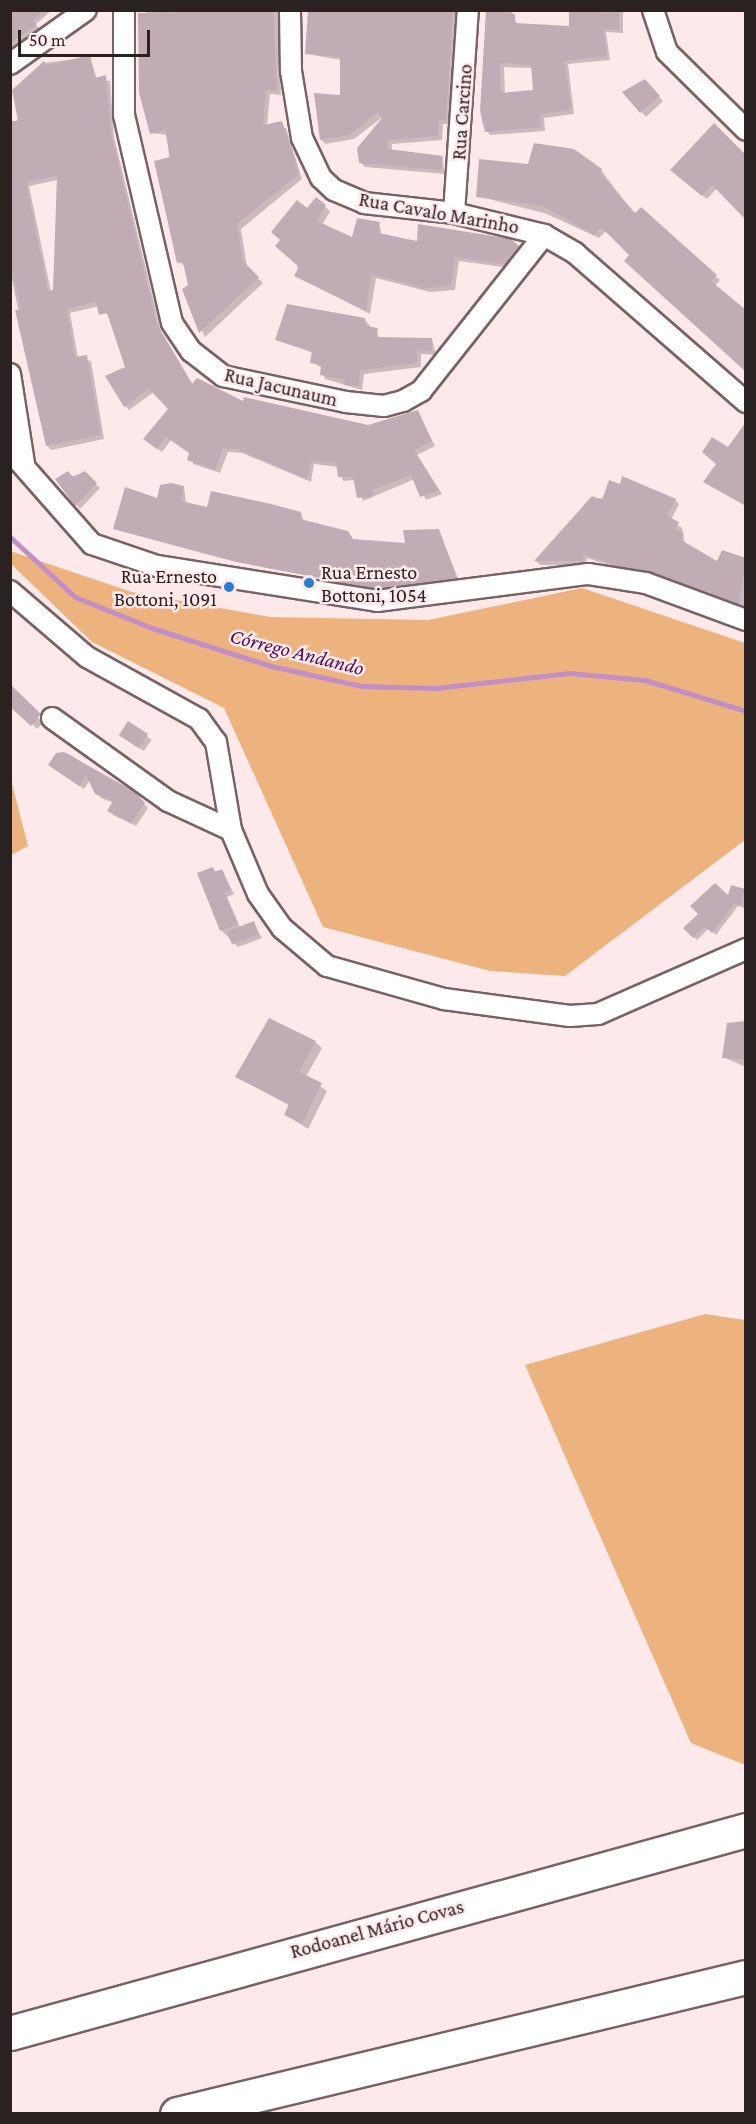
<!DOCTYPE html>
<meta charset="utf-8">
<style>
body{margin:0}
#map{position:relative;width:756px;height:2124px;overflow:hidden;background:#fee9ea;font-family:"Crimson Pro",serif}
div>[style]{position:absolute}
.forest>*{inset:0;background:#edb37f}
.shadow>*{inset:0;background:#0003;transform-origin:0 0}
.stream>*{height:5px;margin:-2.5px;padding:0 2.5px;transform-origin:2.5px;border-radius:2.5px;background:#c18ec5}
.building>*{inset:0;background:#c1acb6;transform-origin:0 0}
.roads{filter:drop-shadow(2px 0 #786263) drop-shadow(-2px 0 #786263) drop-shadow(0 2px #786263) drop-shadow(0 -2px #786263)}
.street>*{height:20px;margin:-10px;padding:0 10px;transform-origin:10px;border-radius:10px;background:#fff}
.highway>*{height:33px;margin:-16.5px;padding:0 16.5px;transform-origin:16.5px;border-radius:16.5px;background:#fff}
.dots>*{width:16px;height:16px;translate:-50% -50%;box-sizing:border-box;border:3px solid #fee9ea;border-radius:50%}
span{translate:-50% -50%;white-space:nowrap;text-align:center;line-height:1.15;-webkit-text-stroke:5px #fee9ea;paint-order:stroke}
.street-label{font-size:20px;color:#2a2121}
.poi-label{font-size:20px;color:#2a2121}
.left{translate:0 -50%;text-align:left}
.right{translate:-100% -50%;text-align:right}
.water-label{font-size:21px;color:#4e1055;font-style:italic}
.frame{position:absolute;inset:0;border:12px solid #2a2121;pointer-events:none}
.scale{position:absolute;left:18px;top:30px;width:132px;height:27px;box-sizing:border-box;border:3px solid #2a2121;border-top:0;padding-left:8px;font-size:18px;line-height:21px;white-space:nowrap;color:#2a2121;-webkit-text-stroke:4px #fee9ea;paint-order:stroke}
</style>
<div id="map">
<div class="forest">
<i style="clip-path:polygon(10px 551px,132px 592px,270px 617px,428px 620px,582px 588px,745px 643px,745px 840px,565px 976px,490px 971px,323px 927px,224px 708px,92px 642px,11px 564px)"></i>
<i style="clip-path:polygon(11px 780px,28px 846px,11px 855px,10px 855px)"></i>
<i style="clip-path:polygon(705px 1314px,745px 1320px,745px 1765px,691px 1743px,525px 1365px)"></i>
</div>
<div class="shadow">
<i style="clip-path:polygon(10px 10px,52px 10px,36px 24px,39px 29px,10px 51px)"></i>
<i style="clip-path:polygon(146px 10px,278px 10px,281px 95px,270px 94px,267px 125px,286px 128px,302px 179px,241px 229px,247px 267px,263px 283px,205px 337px,183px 290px,190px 286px,185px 266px,179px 262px,167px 135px,151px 133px)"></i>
<i style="clip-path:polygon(310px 10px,456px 10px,450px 124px,443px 124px,442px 140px,392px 144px,392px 151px,442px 157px,445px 174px,365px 167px,360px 162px,384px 116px,354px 139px,325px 144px,321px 139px,341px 96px,341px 60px,307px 54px)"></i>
<i style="clip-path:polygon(evenodd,488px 10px,511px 10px,517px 24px,570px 28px,578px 10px,623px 10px,623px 33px,606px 32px,610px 60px,568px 64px,574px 114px,544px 118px,545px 131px,490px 135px,482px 122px,488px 10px,504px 67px,533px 68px,535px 91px,505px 94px,504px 67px)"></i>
<i style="clip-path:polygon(evenodd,90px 57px,97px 79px,110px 81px,114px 137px,161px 331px,193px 385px,243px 404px,368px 427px,417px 412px,435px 446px,417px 455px,442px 494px,426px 500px,415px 479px,363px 501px,355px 480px,343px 481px,338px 467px,314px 464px,311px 482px,242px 453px,228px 452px,220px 473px,193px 464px,191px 454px,171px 440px,162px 452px,149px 443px,170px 409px,154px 392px,129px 410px,125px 406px,127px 368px,110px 317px,99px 306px,70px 313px,78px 358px,91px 361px,104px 439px,51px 450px,47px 445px,10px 271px,10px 134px,44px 63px,90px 57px,58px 180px,54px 292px,51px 292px,29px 186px,58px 180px)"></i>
<i style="clip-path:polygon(645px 81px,663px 101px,646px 117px,625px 92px)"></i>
<i style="clip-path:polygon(714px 125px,717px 188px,707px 199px,676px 174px)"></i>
<i style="clip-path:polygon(601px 170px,635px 215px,720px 280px,715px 286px,632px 255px,607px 230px,599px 238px,547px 214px,477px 196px)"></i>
<i style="clip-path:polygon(316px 199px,330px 211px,322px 225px,353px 240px,379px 223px,382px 236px,418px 243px,522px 252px,510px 268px,459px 261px,455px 290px,430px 292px,376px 278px,370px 314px,296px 276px,307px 210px)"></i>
<i style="clip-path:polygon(364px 319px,381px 339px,432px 339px,436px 355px,421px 354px,421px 367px,364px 374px,362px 390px,325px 379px,322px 368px,312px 362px,313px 353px,276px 340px)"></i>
<i style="clip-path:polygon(746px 433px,746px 506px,705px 482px)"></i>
<i style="clip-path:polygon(83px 474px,100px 488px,80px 509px,58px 479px)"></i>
<i style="clip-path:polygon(162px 486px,184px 487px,186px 503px,208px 509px,301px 513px,304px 521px,347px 533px,354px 541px,406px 545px,439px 531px,460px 583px,382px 593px,115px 528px,159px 500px)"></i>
<i style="clip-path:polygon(592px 498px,675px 500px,679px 504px,671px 520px,682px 528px,685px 544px,717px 563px,746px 560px,746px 609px,587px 558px,586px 565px,540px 565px,536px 561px)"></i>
<i style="clip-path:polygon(10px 686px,43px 723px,37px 729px,10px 702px)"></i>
<i style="left:128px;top:723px;width:29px;height:14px;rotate:35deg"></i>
<i style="clip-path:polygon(57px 754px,69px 754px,144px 804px,148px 808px,136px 826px,113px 815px,109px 810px,114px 803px,101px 798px,90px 780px,84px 789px,55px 769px)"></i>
<i style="clip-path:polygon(222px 870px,234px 894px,227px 897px,240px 927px,253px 923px,262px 938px,238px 947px,221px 930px,199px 874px)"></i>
<i style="clip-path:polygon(745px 891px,744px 908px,738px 906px,716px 935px,709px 928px,697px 940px,685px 928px)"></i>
<i style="clip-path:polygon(746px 1021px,746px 1067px,723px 1057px,728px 1025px)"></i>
<i style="clip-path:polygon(315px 1042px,322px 1048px,306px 1077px,327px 1091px,308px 1129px,286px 1115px,290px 1106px,237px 1077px)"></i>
</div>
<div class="stream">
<i style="left:10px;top:537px;width:88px;rotate:42.7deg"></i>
<i style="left:75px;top:597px;width:83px;rotate:21.9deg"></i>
<i style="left:152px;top:628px;width:125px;rotate:17.7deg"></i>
<i style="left:271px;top:666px;width:92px;rotate:12.5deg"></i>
<i style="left:361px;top:686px;width:75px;rotate:1.5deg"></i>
<i style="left:436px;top:688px;width:134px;rotate:-6.4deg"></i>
<i style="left:569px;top:673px;width:76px;rotate:5.3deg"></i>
<i style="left:645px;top:680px;width:106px;rotate:17.1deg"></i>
</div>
<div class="building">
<i style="clip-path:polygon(10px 10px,44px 10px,33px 20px,36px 25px,10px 44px)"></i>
<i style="clip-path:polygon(273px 10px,277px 91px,266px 90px,263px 125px,282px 121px,299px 174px,237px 224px,243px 261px,259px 277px,199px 333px,182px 289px,188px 285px,183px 262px,177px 263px,154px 161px,170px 157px,165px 130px,150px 134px,139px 93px,138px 13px)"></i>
<i style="clip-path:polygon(308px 10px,453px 10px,446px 120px,439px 120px,438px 136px,388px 140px,388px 149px,443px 156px,441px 170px,359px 163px,357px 148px,382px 118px,377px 113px,349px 135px,320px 140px,314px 93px,340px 95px,340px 57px,305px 54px)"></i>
<i style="clip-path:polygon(evenodd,486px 10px,515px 14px,515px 23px,569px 26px,569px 11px,619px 13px,619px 30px,603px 29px,607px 56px,565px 61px,571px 110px,540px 114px,541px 127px,485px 132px,480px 111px,486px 10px,500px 63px,531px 65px,533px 90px,501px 93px,500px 63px)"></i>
<i style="clip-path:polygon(evenodd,90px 55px,95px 78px,106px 75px,111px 132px,157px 325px,192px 384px,197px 378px,243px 401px,244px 397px,368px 425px,418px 410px,432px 441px,414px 450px,439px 490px,420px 497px,411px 475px,372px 490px,373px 496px,357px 498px,353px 477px,338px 477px,336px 463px,311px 461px,307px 479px,237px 449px,223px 448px,215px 470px,187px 460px,189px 453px,166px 437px,157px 449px,143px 439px,168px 409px,149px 389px,124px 407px,105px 376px,125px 367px,107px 313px,99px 315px,96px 302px,67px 309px,75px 357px,87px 355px,101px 435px,46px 446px,15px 310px,21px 309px,10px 264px,10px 128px,11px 121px,18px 121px,12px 90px,44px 61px,46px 66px,90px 55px,57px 176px,53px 290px,48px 291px,26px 182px,57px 176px)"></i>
<i style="clip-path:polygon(645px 79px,660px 96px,640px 113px,622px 92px)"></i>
<i style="clip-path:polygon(714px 123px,746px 155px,746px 220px,712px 185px,702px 196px,670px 170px)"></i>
<i style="clip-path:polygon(534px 143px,574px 149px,602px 169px,600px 173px,635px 213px,641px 207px,717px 275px,711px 281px,746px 310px,746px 372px,624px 261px,629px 255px,601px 227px,594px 235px,543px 206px,476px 197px,479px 159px,528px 164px)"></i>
<i style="clip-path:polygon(316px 197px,326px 205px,317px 221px,352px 237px,357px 218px,380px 222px,378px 233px,417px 241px,418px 224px,511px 239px,519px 246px,506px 264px,455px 257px,451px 286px,424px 288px,371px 274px,366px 311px,294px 276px,299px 267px,275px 246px,280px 240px,271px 232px,297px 200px,307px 208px)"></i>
<i style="clip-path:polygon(287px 304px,365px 318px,366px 326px,378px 328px,377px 337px,432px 338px,432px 351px,417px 351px,417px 363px,360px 370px,359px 386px,344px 385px,345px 380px,320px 375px,321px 365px,310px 363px,312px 351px,275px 340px)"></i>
<i style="clip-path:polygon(746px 422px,746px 506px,703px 482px,716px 464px,702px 452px,712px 437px,728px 447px)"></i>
<i style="clip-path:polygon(68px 471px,73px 477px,85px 471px,97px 483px,75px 506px,55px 479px)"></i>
<i style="clip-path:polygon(622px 476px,676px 499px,667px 516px,679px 522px,675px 530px,684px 533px,681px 540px,717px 561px,722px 550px,746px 558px,739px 604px,584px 555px,582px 561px,534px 561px,592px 496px,602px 500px,609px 480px,620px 484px)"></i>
<i style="clip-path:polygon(171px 483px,184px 486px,181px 501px,207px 507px,211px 491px,271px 504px,301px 512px,300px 519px,348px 531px,353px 539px,405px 543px,403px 530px,439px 529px,457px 579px,377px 589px,236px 562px,113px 529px,125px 487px,157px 498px,160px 485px)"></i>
<i style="clip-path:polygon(10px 684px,41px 714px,31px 726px,10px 707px)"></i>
<i style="left:128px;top:721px;width:24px;height:17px;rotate:33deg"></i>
<i style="clip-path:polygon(64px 752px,135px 792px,145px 803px,131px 823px,107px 811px,113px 801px,95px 794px,86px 775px,79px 786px,48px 765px,56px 753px)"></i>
<i style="clip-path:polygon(213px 867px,215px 872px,222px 869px,231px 890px,224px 893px,238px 924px,220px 931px,197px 873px)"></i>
<i style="clip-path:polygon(715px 883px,728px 895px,731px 885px,745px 889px,741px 905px,734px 904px,712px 933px,704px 926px,693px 938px,683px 928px,698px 914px,690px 906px)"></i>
<i style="left:254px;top:921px;width:14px;height:29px;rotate:69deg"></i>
<i style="clip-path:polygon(269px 1018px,316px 1041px,299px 1072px,322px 1083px,302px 1124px,284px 1115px,289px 1104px,235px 1077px)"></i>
<i style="clip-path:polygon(746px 1021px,746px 1060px,722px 1058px,727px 1023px)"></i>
</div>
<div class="roads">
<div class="street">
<i style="left:124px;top:10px;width:105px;rotate:90deg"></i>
<i style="left:124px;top:115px;width:213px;rotate:77deg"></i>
<i style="left:172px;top:323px;width:34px;rotate:56deg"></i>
<i style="left:191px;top:351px;width:41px;rotate:38deg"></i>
<i style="left:223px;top:376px;width:126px;rotate:11.9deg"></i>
<i style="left:346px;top:402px;width:38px;rotate:6deg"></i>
<i style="left:384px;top:406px;width:20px;rotate:-15deg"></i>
<i style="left:403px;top:401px;width:21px;rotate:-29deg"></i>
<i style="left:421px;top:391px;width:199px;rotate:-51.7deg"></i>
<i style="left:290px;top:10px;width:61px;rotate:89.1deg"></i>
<i style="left:291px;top:71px;width:68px;rotate:80.7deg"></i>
<i style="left:302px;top:138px;width:44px;rotate:64.6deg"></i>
<i style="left:321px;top:178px;width:18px;rotate:43deg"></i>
<i style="left:334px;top:190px;width:33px;rotate:23deg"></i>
<i style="left:364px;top:203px;width:91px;rotate:6.3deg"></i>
<i style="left:454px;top:213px;width:93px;rotate:13.7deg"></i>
<i style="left:544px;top:235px;width:36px;rotate:30deg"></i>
<i style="left:575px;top:253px;width:227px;rotate:41.1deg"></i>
<i style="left:653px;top:10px;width:44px;rotate:71.6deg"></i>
<i style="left:667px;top:52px;width:111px;rotate:44.6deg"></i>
<i style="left:10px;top:64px;width:93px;rotate:-35.4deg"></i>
<i style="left:454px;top:213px;width:203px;rotate:-86.1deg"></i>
<i style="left:10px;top:374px;width:90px;rotate:81.1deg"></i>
<i style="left:10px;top:451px;width:124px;rotate:48.6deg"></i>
<i style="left:92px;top:544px;width:69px;rotate:18.7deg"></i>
<i style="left:157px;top:566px;width:223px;rotate:9deg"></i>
<i style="left:377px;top:601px;width:213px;rotate:-7.3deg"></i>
<i style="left:588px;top:574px;width:59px;rotate:8.8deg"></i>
<i style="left:646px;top:583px;width:107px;rotate:20.3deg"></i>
<i style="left:10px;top:591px;width:101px;rotate:40.6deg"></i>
<i style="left:87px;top:657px;width:128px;rotate:29deg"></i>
<i style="left:199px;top:719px;width:29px;rotate:54deg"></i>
<i style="left:216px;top:742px;width:89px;rotate:80.3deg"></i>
<i style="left:231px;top:830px;width:69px;rotate:67.1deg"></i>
<i style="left:258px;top:894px;width:42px;rotate:54.8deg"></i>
<i style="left:282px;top:928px;width:59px;rotate:40.2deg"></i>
<i style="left:327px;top:966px;width:122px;rotate:15.8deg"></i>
<i style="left:444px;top:999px;width:127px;rotate:7.7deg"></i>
<i style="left:570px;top:1016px;width:28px;rotate:-4deg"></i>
<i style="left:598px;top:1014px;width:162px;rotate:-23.7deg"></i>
<i style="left:52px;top:718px;width:143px;rotate:35.6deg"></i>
<i style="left:168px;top:801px;width:69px;rotate:24.7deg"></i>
</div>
<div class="highway">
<i style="left:10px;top:2033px;width:763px;rotate:-15.42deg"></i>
<i style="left:177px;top:2114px;width:585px;rotate:-13.54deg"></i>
</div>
</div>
<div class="dots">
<i style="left:309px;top:583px;background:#267fcd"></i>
<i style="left:229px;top:587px;background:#267fcd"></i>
</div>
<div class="street-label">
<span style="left:462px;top:112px;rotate:-86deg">Rua Carcino</span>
<span style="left:439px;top:213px;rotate:10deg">Rua Cavalo Marinho</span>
<span style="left:281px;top:387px;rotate:13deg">Rua Jacunaum</span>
<span style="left:377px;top:1929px;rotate:-15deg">Rodoanel Mário Covas</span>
</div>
<div class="poi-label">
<span class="left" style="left:321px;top:584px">Rua Ernesto<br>Bottoni, 1054</span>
<span class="right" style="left:217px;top:588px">Rua Ernesto<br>Bottoni, 1091</span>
</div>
<div class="water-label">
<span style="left:297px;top:652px;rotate:14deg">Córrego Andando</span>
</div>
<div class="frame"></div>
<div class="scale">50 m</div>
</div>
